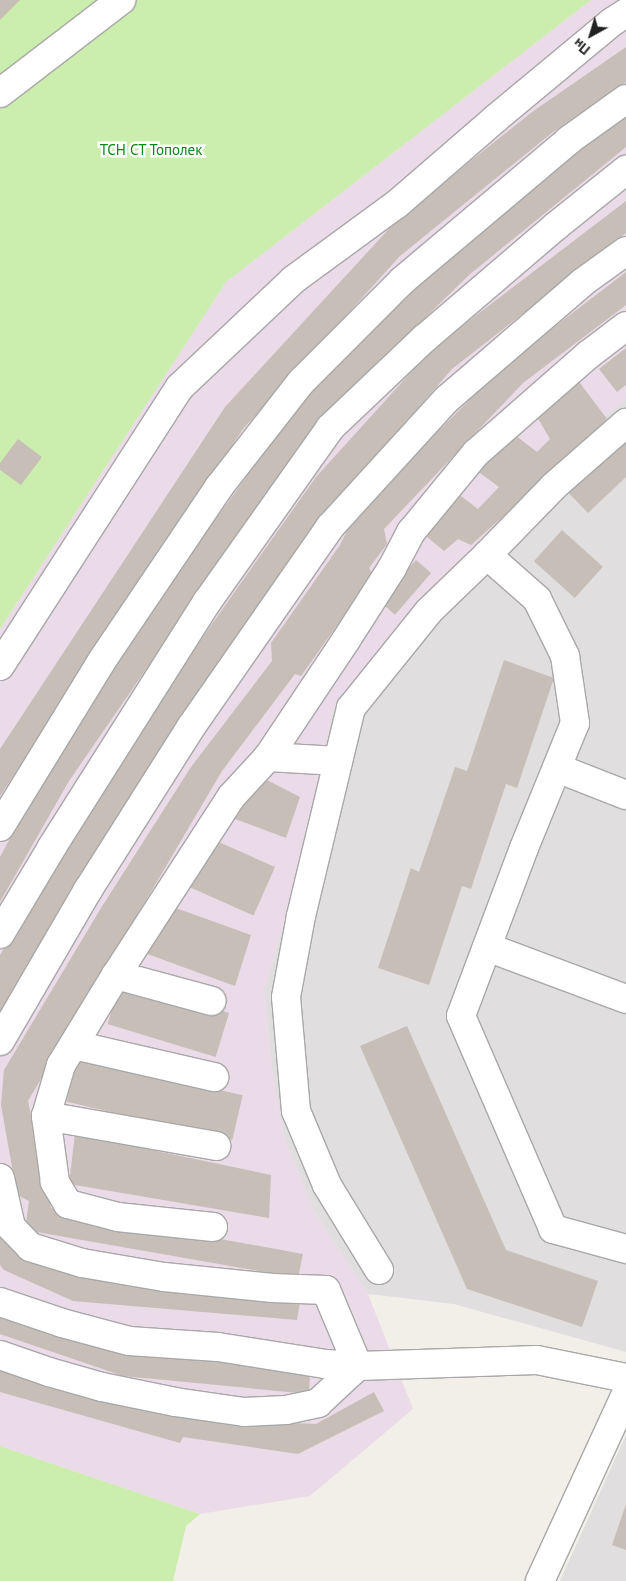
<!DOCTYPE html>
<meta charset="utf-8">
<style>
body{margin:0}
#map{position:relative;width:626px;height:1581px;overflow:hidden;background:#f2efe8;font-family:"PT Sans",sans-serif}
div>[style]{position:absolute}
.residential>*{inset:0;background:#e0dede}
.industrial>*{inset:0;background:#ebdae8}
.grass>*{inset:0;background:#cbedad}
.building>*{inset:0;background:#c7beb7;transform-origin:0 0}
.roads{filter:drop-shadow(1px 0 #a8a8a8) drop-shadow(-1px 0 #a8a8a8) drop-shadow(0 1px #a8a8a8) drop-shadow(0 -1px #a8a8a8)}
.minor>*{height:28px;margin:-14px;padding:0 14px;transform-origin:14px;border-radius:14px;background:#fff}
span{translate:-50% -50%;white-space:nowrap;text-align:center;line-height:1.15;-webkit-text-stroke:5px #fff;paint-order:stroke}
.park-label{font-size:15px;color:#088715}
.north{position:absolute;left:566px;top:10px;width:50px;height:50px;-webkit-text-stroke:4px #fff;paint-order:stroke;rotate:219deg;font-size:14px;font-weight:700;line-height:20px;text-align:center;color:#212121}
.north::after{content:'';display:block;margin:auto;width:18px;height:22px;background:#212121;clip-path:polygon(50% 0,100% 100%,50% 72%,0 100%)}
</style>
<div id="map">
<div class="residential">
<i style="clip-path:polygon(626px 400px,626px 1352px,454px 1304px,368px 1294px,313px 1210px,283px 1135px,271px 1064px,264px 991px,310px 833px,333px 710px,403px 618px,486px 567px,556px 452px)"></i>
<i style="clip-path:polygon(626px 1435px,626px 1581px,560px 1581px)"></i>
</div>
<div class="industrial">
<i style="clip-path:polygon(591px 0,626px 0,626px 400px,556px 452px,486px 567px,403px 618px,333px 710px,310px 833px,264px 991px,271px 1064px,283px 1135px,313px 1210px,368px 1294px,413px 1409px,310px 1496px,200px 1514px,0 1446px,0 629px,226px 282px)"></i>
</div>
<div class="grass">
<i style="clip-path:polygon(0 0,591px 0,226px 282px,0 629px)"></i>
<i style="clip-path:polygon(0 1446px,200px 1514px,186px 1526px,173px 1581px,0 1581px)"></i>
</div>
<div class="building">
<i style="clip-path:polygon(0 0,20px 0,0 20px)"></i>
<i style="clip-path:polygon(626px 47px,626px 82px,553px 132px,400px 256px,243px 429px,0 796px,0 749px,225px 407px,398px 219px,532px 112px)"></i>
<i style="clip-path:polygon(626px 114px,626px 147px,469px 275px,313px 427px,69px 781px,0 902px,0 857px,42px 778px,181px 567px,310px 389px,452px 252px)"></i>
<i style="clip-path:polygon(626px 201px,626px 233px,452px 369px,317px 525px,196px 697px,0 1013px,0 955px,195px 648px,316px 477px,432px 349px)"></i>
<i style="clip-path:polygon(626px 272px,626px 305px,523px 383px,384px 529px,387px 544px,369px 568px,373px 575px,301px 676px,295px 674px,222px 771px,28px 1101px,51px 1208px,303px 1254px,298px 1278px,25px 1230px,29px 1201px,17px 1195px,1px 1105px,4px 1070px,101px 908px,191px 767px,272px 661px,271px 643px,340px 545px,355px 515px,503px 366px)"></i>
<i style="clip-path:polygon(626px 348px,626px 385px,617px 392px,599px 369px)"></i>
<i style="clip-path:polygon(577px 379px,607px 419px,555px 470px,471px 545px,458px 539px,444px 551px,420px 531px,453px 490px,478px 509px,499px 487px,476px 470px,515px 435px,537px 452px,550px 439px,536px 415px)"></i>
<i style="clip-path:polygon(618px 436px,626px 444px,626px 477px,588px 513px,564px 488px)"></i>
<i style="clip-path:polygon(18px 439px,42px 457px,21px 485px,0 470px,0 463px)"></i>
<i style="left:562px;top:530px;width:55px;height:42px;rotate:42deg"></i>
<i style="left:416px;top:560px;width:20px;height:55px;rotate:41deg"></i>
<i style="clip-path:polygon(504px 660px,554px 678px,517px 788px,506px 784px,471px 889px,462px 886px,429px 985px,378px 968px,411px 868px,419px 872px,455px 767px,467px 771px)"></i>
<i style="clip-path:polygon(261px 777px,300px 797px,286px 838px,235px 819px)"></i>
<i style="left:212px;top:839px;width:69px;height:53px;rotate:24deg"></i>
<i style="clip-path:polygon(173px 907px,251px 935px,235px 986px,142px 952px)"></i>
<i style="left:121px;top:980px;width:113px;height:46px;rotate:17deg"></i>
<i style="clip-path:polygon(407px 1026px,506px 1250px,598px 1281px,582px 1327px,467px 1289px,360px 1046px)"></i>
<i style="left:77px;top:1057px;width:170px;height:46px;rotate:13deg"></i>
<i style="clip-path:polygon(75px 1134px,271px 1175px,269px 1218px,69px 1184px)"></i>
<i style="clip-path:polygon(0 1207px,9px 1239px,301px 1296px,297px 1320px,73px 1301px,4px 1270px,0 1265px)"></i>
<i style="clip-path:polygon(0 1306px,310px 1373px,309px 1394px,123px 1376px,0 1334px)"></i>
<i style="clip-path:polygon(0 1368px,109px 1403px,222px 1420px,316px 1424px,374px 1392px,384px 1411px,298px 1454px,183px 1437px,180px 1443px,0 1392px)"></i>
<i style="clip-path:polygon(626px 1504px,626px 1550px,612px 1545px)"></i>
</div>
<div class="roads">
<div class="minor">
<i style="left:0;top:93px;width:153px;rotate:-37.5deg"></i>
<i style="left:487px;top:555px;width:67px;rotate:41.3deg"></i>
<i style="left:537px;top:599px;width:64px;rotate:63.8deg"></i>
<i style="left:565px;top:656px;width:68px;rotate:81.5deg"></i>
<i style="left:575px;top:723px;width:135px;rotate:112.2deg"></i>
<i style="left:524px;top:848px;width:179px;rotate:110.6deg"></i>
<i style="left:461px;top:1016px;width:232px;rotate:66.6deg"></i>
<i style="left:553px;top:1229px;width:76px;rotate:15.3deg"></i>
<i style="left:0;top:666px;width:332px;rotate:-57.2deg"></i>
<i style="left:180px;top:387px;width:156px;rotate:-43.4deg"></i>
<i style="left:293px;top:280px;width:129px;rotate:-36.2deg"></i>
<i style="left:397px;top:204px;width:130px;rotate:-40.9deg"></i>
<i style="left:495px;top:119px;width:152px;rotate:-39.7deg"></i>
<i style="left:612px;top:22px;width:17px;rotate:-33deg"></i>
<i style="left:268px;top:757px;width:70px;rotate:3.3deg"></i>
<i style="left:557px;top:768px;width:74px;rotate:21.4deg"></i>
<i style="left:0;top:827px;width:193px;rotate:-58.5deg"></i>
<i style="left:101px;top:662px;width:211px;rotate:-56deg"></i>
<i style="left:219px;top:487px;width:133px;rotate:-52deg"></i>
<i style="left:301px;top:382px;width:144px;rotate:-45deg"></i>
<i style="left:403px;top:280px;width:217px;rotate:-40.1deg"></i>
<i style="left:569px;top:140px;width:70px;rotate:-35.7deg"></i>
<i style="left:0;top:934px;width:101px;rotate:-59.1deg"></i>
<i style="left:52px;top:847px;width:290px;rotate:-57.7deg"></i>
<i style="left:207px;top:602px;width:213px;rotate:-54.7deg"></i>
<i style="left:330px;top:428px;width:131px;rotate:-43.5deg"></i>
<i style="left:425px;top:338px;width:172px;rotate:-40.5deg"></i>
<i style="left:556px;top:226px;width:90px;rotate:-38.7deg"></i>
<i style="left:487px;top:947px;width:148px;rotate:20.5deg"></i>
<i style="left:116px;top:975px;width:99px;rotate:15.2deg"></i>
<i style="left:0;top:1041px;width:175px;rotate:-59.8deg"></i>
<i style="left:88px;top:890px;width:193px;rotate:-57.7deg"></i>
<i style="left:191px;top:727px;width:244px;rotate:-55.2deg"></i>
<i style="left:330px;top:527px;width:173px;rotate:-47.6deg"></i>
<i style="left:447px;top:399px;width:179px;rotate:-40.7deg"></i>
<i style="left:583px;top:282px;width:53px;rotate:-35.8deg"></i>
<i style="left:74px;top:1045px;width:144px;rotate:12.9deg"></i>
<i style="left:46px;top:1116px;width:173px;rotate:10deg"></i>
<i style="left:0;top:1178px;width:50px;rotate:77.3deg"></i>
<i style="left:11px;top:1227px;width:28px;rotate:46deg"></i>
<i style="left:30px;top:1247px;width:54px;rotate:17.1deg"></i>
<i style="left:82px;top:1263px;width:83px;rotate:9.7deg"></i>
<i style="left:164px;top:1277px;width:109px;rotate:5.8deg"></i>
<i style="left:272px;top:1288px;width:54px;rotate:2.1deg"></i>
<i style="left:326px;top:1290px;width:82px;rotate:67.2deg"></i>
<i style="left:358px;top:1366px;width:179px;rotate:-1.9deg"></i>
<i style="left:537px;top:1360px;width:91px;rotate:11.4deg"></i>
<i style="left:213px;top:1227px;width:96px;rotate:-174deg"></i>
<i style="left:118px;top:1217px;width:52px;rotate:-165.4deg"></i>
<i style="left:68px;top:1204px;width:26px;rotate:-121deg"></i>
<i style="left:55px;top:1182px;width:67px;rotate:-97.8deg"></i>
<i style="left:46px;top:1116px;width:53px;rotate:-73.6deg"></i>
<i style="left:61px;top:1065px;width:105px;rotate:-58.6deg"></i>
<i style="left:116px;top:975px;width:213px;rotate:-57.1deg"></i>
<i style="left:232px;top:796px;width:53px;rotate:-47.3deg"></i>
<i style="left:268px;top:757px;width:141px;rotate:-56.3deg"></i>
<i style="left:346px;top:640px;width:85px;rotate:-57.4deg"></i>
<i style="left:392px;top:568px;width:41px;rotate:-62.2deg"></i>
<i style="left:411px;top:532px;width:102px;rotate:-50.6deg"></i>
<i style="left:476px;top:453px;width:149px;rotate:-41.2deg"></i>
<i style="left:588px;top:355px;width:48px;rotate:-37.3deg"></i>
<i style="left:379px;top:1270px;width:100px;rotate:-121.5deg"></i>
<i style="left:327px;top:1185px;width:80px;rotate:-112.7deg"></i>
<i style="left:296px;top:1111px;width:114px;rotate:-95deg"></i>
<i style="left:286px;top:997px;width:82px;rotate:-79.5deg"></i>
<i style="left:301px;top:916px;width:214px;rotate:-76.5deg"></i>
<i style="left:351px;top:708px;width:124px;rotate:-51.2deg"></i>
<i style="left:429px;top:611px;width:81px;rotate:-44deg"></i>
<i style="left:487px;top:555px;width:96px;rotate:-45.8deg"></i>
<i style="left:554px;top:486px;width:96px;rotate:-41.2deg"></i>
<i style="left:0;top:1302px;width:65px;rotate:18.7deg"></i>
<i style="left:62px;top:1323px;width:69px;rotate:15deg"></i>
<i style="left:129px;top:1341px;width:89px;rotate:3.9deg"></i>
<i style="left:218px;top:1347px;width:108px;rotate:9deg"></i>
<i style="left:325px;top:1364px;width:33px;rotate:3deg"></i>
<i style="left:0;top:1355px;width:52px;rotate:19.1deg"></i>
<i style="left:49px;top:1372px;width:55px;rotate:15.8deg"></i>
<i style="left:102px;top:1387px;width:75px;rotate:11.6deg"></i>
<i style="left:175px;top:1402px;width:70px;rotate:8.2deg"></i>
<i style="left:244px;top:1412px;width:42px;rotate:-2.7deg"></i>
<i style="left:286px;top:1410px;width:33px;rotate:-12deg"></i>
<i style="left:318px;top:1403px;width:54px;rotate:-42.8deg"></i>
<i style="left:540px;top:1581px;width:206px;rotate:-65.3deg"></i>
</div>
</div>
<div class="park-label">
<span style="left:151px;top:150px">ТСН СТ Тополек</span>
</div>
<div class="north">Пн</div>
</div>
